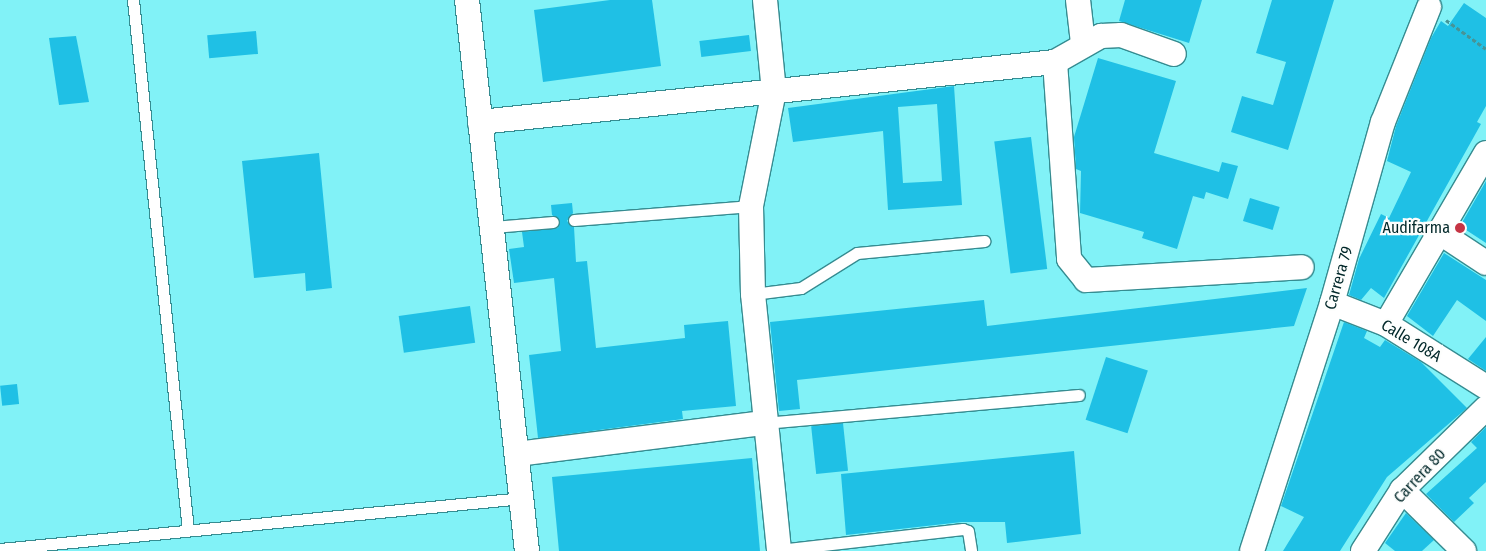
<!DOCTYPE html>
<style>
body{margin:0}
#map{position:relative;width:1486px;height:551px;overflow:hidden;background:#81f2f7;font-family:"Fira Sans Condensed",sans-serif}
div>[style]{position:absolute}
.building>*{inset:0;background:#1fc0e5;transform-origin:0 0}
.path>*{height:3px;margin-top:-1.5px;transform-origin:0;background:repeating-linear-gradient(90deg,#469497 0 4px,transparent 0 6.5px)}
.roads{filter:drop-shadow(1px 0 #358c91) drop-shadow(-1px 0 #358c91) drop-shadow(0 1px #358c91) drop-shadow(0 -1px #358c91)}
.lane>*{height:11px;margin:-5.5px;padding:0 5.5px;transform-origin:5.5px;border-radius:5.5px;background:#fff}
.street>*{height:24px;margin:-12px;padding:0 12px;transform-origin:12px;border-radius:12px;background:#fff}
.dots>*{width:14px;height:14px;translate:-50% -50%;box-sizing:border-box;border:2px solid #fdfefd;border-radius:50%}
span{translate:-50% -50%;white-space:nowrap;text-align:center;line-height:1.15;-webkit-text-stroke:4.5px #fdfefd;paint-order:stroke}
.poi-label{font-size:16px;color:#012729}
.right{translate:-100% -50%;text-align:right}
.street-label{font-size:16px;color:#012729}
</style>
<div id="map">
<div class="building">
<i style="clip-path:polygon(610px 0,652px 0,661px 66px,543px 82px,534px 10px)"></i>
<i style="clip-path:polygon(1125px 0,1202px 0,1189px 43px,1119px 21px)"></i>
<i style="clip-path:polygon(1272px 0,1334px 0,1288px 150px,1231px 132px,1242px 96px,1273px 105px,1286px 62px,1256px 53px)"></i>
<i style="clip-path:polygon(1464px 3px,1486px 18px,1486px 106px,1477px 122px,1481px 124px,1384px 298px,1371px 288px,1361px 300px,1349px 295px,1359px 259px,1381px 214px,1389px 218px,1411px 172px,1387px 161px,1396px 126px,1431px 38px,1441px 21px,1448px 26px)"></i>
<i style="left:256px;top:31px;width:23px;height:49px;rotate:85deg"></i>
<i style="left:749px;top:35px;width:16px;height:50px;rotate:83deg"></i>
<i style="clip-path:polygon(76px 36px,89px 102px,59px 105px,49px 38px)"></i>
<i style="clip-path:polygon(1098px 58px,1176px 81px,1154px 153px,1219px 172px,1222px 162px,1238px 166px,1228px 199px,1206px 192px,1204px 199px,1193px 196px,1177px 249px,1142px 238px,1144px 232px,1080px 213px,1081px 171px,1076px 169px,1074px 137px)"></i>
<i style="clip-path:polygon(evenodd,954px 86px,962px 205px,888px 210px,883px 131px,793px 142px,788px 108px,954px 86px,937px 104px,942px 181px,903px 183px,898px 107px,937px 104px)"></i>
<i style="left:1031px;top:137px;width:133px;height:37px;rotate:83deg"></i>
<i style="clip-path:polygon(319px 153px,332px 288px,306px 291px,305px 273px,254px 278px,242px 161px)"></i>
<i style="clip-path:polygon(1486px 181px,1486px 243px,1460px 226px)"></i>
<i style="left:1250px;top:198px;width:31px;height:24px;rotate:17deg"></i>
<i style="clip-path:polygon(572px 203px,573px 213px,567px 221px,574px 227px,576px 262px,587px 261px,596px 348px,685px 338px,684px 325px,728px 321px,736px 406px,682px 411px,683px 419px,538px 438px,529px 355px,561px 351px,554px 278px,514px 283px,509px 249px,524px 247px,522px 232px,558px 228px,560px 221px,552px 215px,551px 205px)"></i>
<i style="clip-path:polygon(1444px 253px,1486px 280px,1486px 321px,1457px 300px,1433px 336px,1407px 316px)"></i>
<i style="clip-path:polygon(1307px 288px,1294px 326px,797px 380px,800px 409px,779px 411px,770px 322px,984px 300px,987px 326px)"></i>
<i style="left:470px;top:306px;width:37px;height:72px;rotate:82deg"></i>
<i style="clip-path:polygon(1344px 322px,1367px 331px,1364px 338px,1380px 347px,1385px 340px,1421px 362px,1467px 408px,1387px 477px,1340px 551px,1283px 551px,1304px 517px,1281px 506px)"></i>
<i style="clip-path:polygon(1486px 337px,1486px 371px,1468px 359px)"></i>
<i style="left:1106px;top:357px;width:44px;height:66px;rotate:18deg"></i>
<i style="left:17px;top:384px;width:20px;height:17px;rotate:84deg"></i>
<i style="left:843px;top:423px;width:48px;height:32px;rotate:84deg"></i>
<i style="clip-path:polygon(1486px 427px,1486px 482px,1469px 498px,1474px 503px,1454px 522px,1426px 494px,1477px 448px,1471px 442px)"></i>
<i style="clip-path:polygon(1074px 451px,1081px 534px,1007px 543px,1005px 522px,962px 522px,846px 535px,841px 474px)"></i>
<i style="clip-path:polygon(752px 458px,760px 551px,559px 551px,552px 477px)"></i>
<i style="clip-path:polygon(1406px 513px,1434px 540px,1422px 551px,1395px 551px,1385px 543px)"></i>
</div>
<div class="path">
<i style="left:1446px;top:20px;width:49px;rotate:35.9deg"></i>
</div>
<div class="roads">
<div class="lane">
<i style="left:133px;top:0;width:533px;rotate:84.08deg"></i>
<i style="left:574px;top:220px;width:178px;rotate:-4.5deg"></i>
<i style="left:493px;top:227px;width:60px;rotate:-4.8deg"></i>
<i style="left:753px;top:294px;width:48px;rotate:-7.1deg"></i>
<i style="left:801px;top:288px;width:66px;rotate:-32deg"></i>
<i style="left:857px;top:253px;width:128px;rotate:-5.4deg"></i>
<i style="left:764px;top:423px;width:316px;rotate:-5.1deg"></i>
<i style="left:0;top:549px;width:525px;rotate:-5.57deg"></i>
<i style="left:779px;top:550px;width:185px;rotate:-6.5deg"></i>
<i style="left:963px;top:529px;width:5px;rotate:22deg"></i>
<i style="left:968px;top:531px;width:20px;rotate:81deg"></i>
</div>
<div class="street">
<i style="left:467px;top:0;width:554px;rotate:83.79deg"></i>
<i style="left:765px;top:0;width:91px;rotate:84.4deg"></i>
<i style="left:774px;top:91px;width:117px;rotate:101.3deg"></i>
<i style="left:751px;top:206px;width:88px;rotate:88.7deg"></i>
<i style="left:753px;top:294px;width:258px;rotate:84.2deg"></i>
<i style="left:1078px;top:0;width:43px;rotate:83.4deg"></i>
<i style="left:1055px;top:62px;width:197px;rotate:85.9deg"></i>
<i style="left:1069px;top:259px;width:27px;rotate:51deg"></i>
<i style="left:1086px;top:280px;width:216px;rotate:-3.4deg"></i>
<i style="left:480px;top:122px;width:578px;rotate:-5.96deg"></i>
<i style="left:1055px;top:62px;width:53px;rotate:-29.5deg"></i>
<i style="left:1101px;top:36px;width:20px;rotate:-3deg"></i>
<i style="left:1121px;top:35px;width:56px;rotate:19.7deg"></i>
<i style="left:1439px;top:232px;width:56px;rotate:33.4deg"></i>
<i style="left:1332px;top:303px;width:58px;rotate:21.3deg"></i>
<i style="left:1386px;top:324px;width:118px;rotate:32.2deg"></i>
<i style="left:1386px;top:324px;width:198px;rotate:-59.7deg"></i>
<i style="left:517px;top:454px;width:249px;rotate:-7.2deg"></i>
<i style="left:1402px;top:490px;width:87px;rotate:44.5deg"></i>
<i style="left:1252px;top:551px;width:261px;rotate:-72.1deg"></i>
<i style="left:1332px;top:303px;width:188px;rotate:-74.3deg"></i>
<i style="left:1383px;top:122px;width:124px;rotate:-68.2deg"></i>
<i style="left:1363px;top:551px;width:72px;rotate:-57.4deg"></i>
<i style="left:1402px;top:490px;width:117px;rotate:-44.3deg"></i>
</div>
</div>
<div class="dots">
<i style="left:1460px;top:228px;background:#c53444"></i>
</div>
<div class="poi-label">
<span class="right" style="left:1450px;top:228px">Audifarma</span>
</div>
<div class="street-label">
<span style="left:1339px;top:278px;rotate:-74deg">Carrera 79</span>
<span style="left:1411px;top:341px;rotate:31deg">Calle 108A</span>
<span style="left:1420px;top:476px;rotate:-47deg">Carrera 80</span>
</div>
</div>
